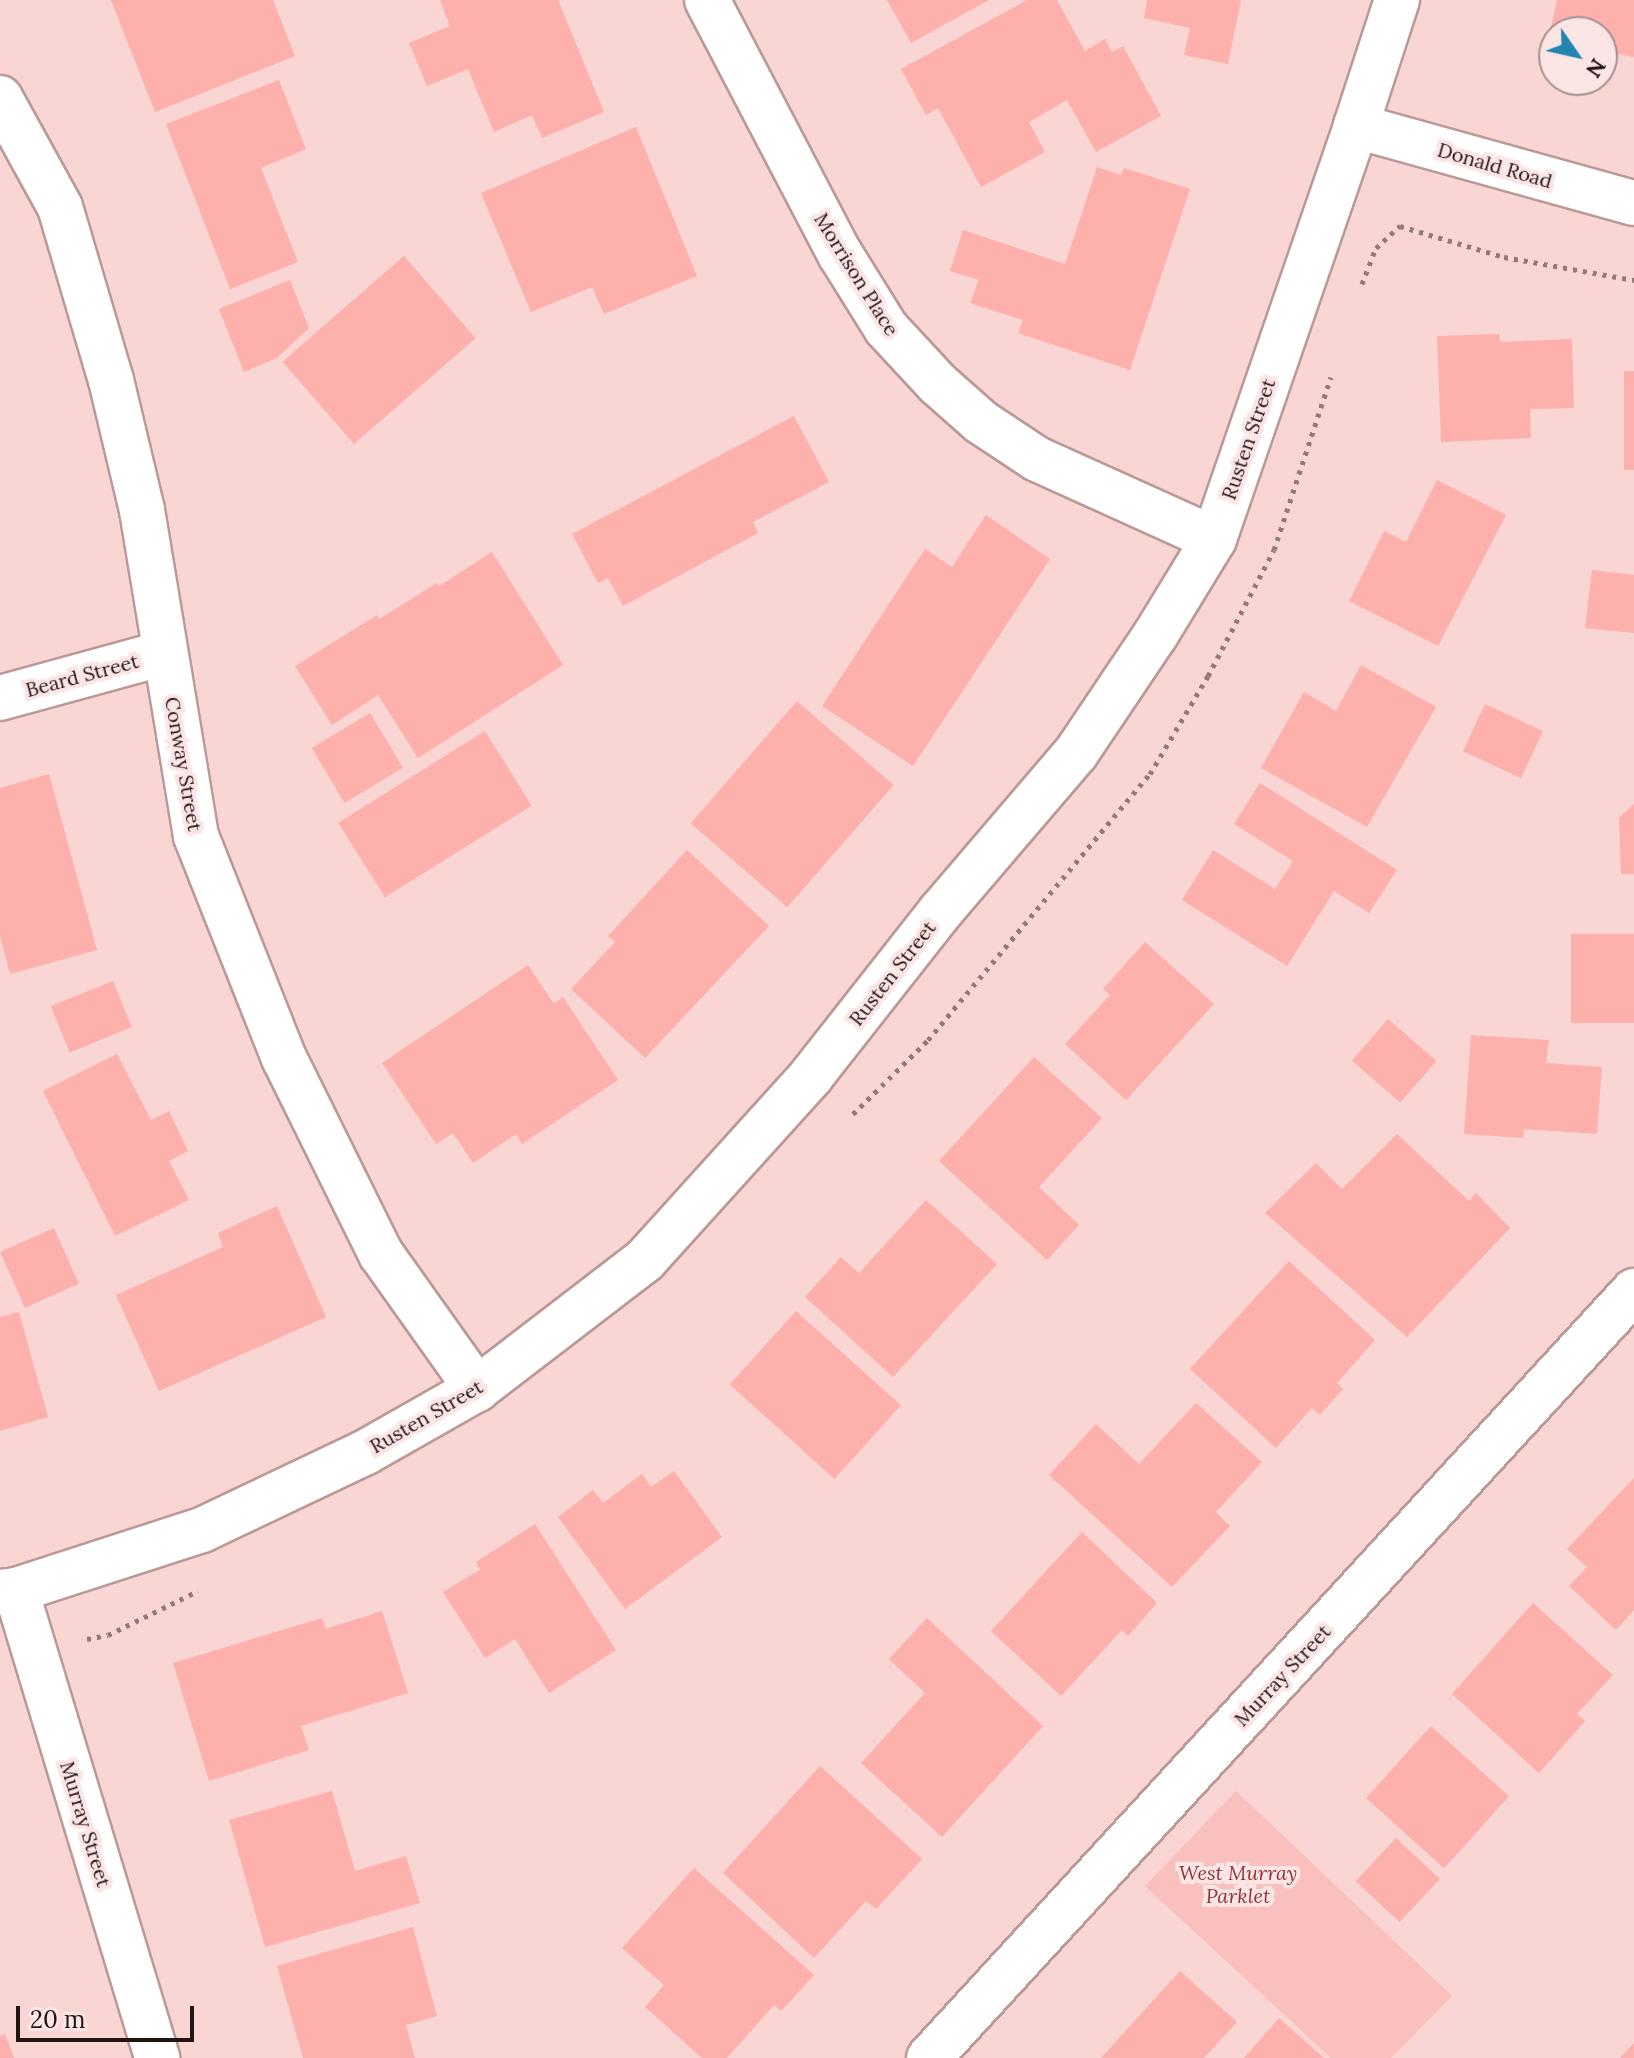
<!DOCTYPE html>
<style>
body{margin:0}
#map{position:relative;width:1634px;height:2058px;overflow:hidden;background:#f9d5d3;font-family:Lora,serif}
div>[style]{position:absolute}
.green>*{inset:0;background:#f9c0bd}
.building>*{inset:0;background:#feb0ad;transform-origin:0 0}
.path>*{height:5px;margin-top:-2.5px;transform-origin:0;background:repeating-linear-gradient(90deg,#937a78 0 4px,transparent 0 10px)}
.roads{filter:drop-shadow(2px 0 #ba9997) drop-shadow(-2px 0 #ba9997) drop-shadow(0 2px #ba9997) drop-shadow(0 -2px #ba9997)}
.minor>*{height:44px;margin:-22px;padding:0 22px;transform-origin:22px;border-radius:22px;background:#fff}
.tertiary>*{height:44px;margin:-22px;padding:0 22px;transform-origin:22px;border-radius:22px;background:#fff}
span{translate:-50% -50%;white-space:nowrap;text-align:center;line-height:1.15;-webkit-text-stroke:8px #fce6e5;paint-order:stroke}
.street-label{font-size:20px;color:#211514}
.park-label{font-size:20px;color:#8e3437;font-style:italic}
.north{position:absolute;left:1538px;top:16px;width:80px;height:80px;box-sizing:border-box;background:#fce6e5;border:2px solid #a49291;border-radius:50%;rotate:124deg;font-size:22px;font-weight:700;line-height:32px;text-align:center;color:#211514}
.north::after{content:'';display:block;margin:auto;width:28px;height:36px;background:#2286b0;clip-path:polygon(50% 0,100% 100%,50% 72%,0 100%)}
.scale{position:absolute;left:16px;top:2006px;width:178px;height:36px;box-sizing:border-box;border:4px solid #211514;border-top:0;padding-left:10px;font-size:24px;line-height:28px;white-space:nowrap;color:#211514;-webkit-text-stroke:6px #fce6e5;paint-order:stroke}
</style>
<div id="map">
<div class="green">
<i style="clip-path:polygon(1236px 1791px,1452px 1996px,1391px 2058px,1331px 2058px,1145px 1886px)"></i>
</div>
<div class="building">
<i style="clip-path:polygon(111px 0,273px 0,295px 56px,155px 112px)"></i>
<i style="clip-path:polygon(440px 0,558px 0,604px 112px,542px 138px,532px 115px,494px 132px,468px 69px,427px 86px,409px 43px,450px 26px)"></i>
<i style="clip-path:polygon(887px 0,989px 0,911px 43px)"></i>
<i style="clip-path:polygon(1027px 0,1057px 0,1085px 51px,1105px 39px,1112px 52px,1123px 46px,1161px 116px,1096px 152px,1067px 100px,1029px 122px,1045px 152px,981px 187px,938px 108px,926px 115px,901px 69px)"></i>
<i style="clip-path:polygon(1147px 0,1241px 0,1228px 64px,1184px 55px,1190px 28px,1144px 18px)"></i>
<i style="clip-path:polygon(1557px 0,1634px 0,1634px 57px,1602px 51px,1602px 32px,1554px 32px,1554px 42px,1548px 41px)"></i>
<i style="clip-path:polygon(279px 80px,306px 149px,261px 168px,298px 262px,230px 289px,166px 124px)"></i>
<i style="clip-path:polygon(636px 127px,697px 276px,604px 314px,592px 287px,531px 312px,481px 193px)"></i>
<i style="clip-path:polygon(1097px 167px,1121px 175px,1124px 168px,1190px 189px,1130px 370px,1018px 333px,1023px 320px,970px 303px,979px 280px,950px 271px,963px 230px,1065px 264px)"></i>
<i style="left:404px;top:256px;width:109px;height:161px;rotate:49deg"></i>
<i style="clip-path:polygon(290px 280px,309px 328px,277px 358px,244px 372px,219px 309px)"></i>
<i style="clip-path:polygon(1499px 334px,1500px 342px,1572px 339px,1574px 408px,1530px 409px,1531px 438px,1441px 442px,1437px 336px)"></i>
<i style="left:1624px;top:371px;width:10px;height:99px"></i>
<i style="clip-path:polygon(794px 416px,829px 482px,753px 522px,758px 533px,623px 606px,608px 578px,598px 583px,572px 534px)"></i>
<i style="clip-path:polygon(1437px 480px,1506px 515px,1438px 646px,1349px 601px,1384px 531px,1406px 542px)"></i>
<i style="clip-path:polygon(986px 515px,1050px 559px,913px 766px,822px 706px,925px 549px,952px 567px)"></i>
<i style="clip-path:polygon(492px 552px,563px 665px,418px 758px,378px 695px,332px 725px,295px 666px,377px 615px,379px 619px,437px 583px,439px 586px)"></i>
<i style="clip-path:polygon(1592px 570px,1634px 575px,1634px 633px,1585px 628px)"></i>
<i style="clip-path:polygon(1361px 665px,1436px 707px,1367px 827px,1261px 768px,1304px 692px,1336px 711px)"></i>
<i style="left:797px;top:701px;width:128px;height:162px;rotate:41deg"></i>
<i style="left:1485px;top:704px;width:64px;height:52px;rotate:25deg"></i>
<i style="left:370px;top:713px;width:64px;height:68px;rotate:59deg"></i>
<i style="left:485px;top:731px;width:88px;height:173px;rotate:58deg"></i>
<i style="clip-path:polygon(49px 774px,97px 950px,10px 974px,0 936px,0 788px)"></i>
<i style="clip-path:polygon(1260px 783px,1397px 870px,1369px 913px,1334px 891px,1287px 966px,1182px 900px,1213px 850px,1275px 889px,1293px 861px,1234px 824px)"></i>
<i style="clip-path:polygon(1634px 804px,1634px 874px,1621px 874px,1619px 818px)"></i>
<i style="clip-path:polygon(687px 850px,769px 926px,645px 1058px,571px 989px,615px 942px,608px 936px)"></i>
<i style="left:1634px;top:934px;width:89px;height:63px;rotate:90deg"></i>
<i style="clip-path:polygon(1145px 942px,1214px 1004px,1126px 1100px,1065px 1044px,1110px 995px,1103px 989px)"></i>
<i style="clip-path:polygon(528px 965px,554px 1004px,563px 997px,618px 1080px,522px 1144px,516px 1134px,473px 1163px,453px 1133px,436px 1144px,382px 1063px)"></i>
<i style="left:113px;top:981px;width:50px;height:67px;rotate:68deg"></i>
<i style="left:1388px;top:1019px;width:64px;height:55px;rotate:41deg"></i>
<i style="clip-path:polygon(1471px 1035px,1549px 1040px,1546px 1063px,1602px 1067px,1597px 1134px,1524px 1129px,1523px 1138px,1464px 1134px)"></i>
<i style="clip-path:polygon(117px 1054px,151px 1120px,169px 1111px,188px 1151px,169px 1161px,189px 1200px,115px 1236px,43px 1091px)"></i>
<i style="clip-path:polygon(1034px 1057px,1102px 1118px,1039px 1187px,1079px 1225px,1047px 1260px,939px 1161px)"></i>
<i style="clip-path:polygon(1397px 1134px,1469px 1201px,1476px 1193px,1510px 1228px,1407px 1337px,1265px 1213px,1316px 1163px,1342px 1189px)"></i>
<i style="clip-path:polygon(926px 1200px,997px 1264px,893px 1377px,805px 1297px,841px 1257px,859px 1273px)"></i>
<i style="clip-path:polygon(277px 1206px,326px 1317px,159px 1391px,116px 1295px,223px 1247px,218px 1233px)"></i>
<i style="left:54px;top:1228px;width:61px;height:59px;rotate:66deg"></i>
<i style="clip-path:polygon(1289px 1261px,1375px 1340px,1337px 1383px,1343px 1389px,1320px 1415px,1312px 1408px,1276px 1448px,1190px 1369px)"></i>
<i style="left:796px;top:1311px;width:141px;height:99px;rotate:42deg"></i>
<i style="clip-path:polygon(19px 1312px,48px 1417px,0 1431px,0 1317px)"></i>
<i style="clip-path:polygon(1196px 1403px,1262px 1462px,1216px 1512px,1230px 1526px,1172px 1587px,1049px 1475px,1096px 1424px,1139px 1464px)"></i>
<i style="clip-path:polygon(674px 1471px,722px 1537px,625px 1609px,558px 1517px,593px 1490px,603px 1503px,642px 1474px,651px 1487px)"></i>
<i style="clip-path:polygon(1634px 1478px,1634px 1610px,1616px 1630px,1569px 1586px,1587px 1567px,1567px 1549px)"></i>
<i style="clip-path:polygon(535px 1524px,616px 1650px,549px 1693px,515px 1639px,485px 1658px,443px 1592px,480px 1570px,476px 1562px)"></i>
<i style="clip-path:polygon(1082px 1532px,1157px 1603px,1128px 1636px,1122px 1630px,1061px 1696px,991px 1631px)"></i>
<i style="clip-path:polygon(1533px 1603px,1613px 1675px,1577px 1714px,1585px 1721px,1539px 1773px,1452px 1694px)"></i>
<i style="clip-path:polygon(382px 1611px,408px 1693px,301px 1726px,309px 1750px,209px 1781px,173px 1663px,322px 1618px,326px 1629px)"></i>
<i style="clip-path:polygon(927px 1618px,1043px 1726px,942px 1837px,861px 1763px,925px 1693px,889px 1659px)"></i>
<i style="left:1431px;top:1726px;width:105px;height:97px;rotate:42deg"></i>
<i style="clip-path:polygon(820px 1766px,922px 1859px,876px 1909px,866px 1901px,814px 1958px,723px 1873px)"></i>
<i style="clip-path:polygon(332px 1791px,355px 1871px,406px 1856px,420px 1903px,265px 1947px,229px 1820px)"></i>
<i style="left:1396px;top:1838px;width:60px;height:59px;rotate:43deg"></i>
<i style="clip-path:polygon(694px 1868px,814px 1975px,781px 2011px,774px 2005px,727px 2058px,702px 2058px,645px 2007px,664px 1985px,622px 1948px)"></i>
<i style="clip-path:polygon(413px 1927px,437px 2016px,406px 2025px,415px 2058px,303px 2058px,277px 1966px)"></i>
<i style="clip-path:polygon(1180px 1971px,1237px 2022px,1204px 2058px,1101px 2058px)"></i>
<i style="clip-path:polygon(1279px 2018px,1324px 2058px,1244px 2058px)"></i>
<i style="clip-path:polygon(5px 2034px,14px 2058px,0 2058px,0 2036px)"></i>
<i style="clip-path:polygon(1634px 2043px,1634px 2058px,1620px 2058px)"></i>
</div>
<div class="path">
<i style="left:1362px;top:284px;width:39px;rotate:-69deg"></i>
<i style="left:1376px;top:248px;width:33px;rotate:-43deg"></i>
<i style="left:1400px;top:226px;width:109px;rotate:16.6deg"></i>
<i style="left:1504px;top:257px;width:132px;rotate:10deg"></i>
<i style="left:853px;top:1114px;width:105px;rotate:-44.6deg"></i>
<i style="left:928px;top:1040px;width:346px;rotate:-50.2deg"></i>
<i style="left:1150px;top:774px;width:114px;rotate:-59.4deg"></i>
<i style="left:1208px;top:676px;width:142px;rotate:-62.4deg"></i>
<i style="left:1274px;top:550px;width:182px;rotate:-71.8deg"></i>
<i style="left:87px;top:1639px;width:21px;rotate:-11deg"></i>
<i style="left:108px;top:1635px;width:100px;rotate:-26.1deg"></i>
</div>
<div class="roads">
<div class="minor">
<i style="left:707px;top:0;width:287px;rotate:62.4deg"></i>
<i style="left:840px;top:254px;width:87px;rotate:58.1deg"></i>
<i style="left:886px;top:328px;width:76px;rotate:47.1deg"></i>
<i style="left:938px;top:384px;width:57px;rotate:41.5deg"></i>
<i style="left:981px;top:422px;width:67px;rotate:33.5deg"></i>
<i style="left:1037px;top:459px;width:194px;rotate:24.3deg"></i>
<i style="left:0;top:98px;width:124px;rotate:61.2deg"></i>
<i style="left:60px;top:207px;width:180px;rotate:73.6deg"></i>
<i style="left:111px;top:380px;width:134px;rotate:76.6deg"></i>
<i style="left:142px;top:510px;width:330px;rotate:80.6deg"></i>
<i style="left:196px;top:836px;width:239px;rotate:68.4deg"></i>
<i style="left:284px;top:1058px;width:219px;rotate:63.7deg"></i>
<i style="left:381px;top:1254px;width:166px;rotate:54.6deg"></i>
<i style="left:1356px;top:126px;width:133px;rotate:-72deg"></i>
<i style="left:0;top:698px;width:170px;rotate:-15.3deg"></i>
<i style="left:16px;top:1590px;width:489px;rotate:73.2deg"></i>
<i style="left:929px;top:2058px;width:1042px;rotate:-47.41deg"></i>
</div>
<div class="tertiary">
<i style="left:0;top:1592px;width:16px;rotate:-7deg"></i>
<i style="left:16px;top:1590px;width:195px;rotate:-17.9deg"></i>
<i style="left:202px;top:1530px;width:182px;rotate:-25.4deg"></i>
<i style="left:366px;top:1452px;width:128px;rotate:-29.6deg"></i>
<i style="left:477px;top:1389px;width:212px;rotate:-37.5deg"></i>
<i style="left:645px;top:1260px;width:248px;rotate:-47.9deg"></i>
<i style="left:811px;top:1076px;width:209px;rotate:-51.8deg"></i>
<i style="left:940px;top:912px;width:209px;rotate:-49.5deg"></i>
<i style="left:1076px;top:753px;width:143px;rotate:-56.1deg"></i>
<i style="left:1156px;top:634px;width:111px;rotate:-58.6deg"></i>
<i style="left:1214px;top:539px;width:437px;rotate:-71deg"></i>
<i style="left:1356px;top:126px;width:288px;rotate:15.5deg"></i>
</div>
</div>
<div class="street-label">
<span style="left:1495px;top:165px;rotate:16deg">Donald Road</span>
<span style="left:857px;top:274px;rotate:58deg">Morrison Place</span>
<span style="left:1248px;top:439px;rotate:-71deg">Rusten Street</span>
<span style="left:82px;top:675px;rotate:-15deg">Beard Street</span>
<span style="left:184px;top:764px;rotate:80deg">Conway Street</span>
<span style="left:892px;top:973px;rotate:-52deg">Rusten Street</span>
<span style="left:426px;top:1416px;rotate:-30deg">Rusten Street</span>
<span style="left:1282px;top:1675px;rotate:-47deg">Murray Street</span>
<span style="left:86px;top:1824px;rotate:73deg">Murray Street</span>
</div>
<div class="park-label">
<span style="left:1238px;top:1884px">West Murray<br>Parklet</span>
</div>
<div class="north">N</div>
<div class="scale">20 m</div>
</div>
